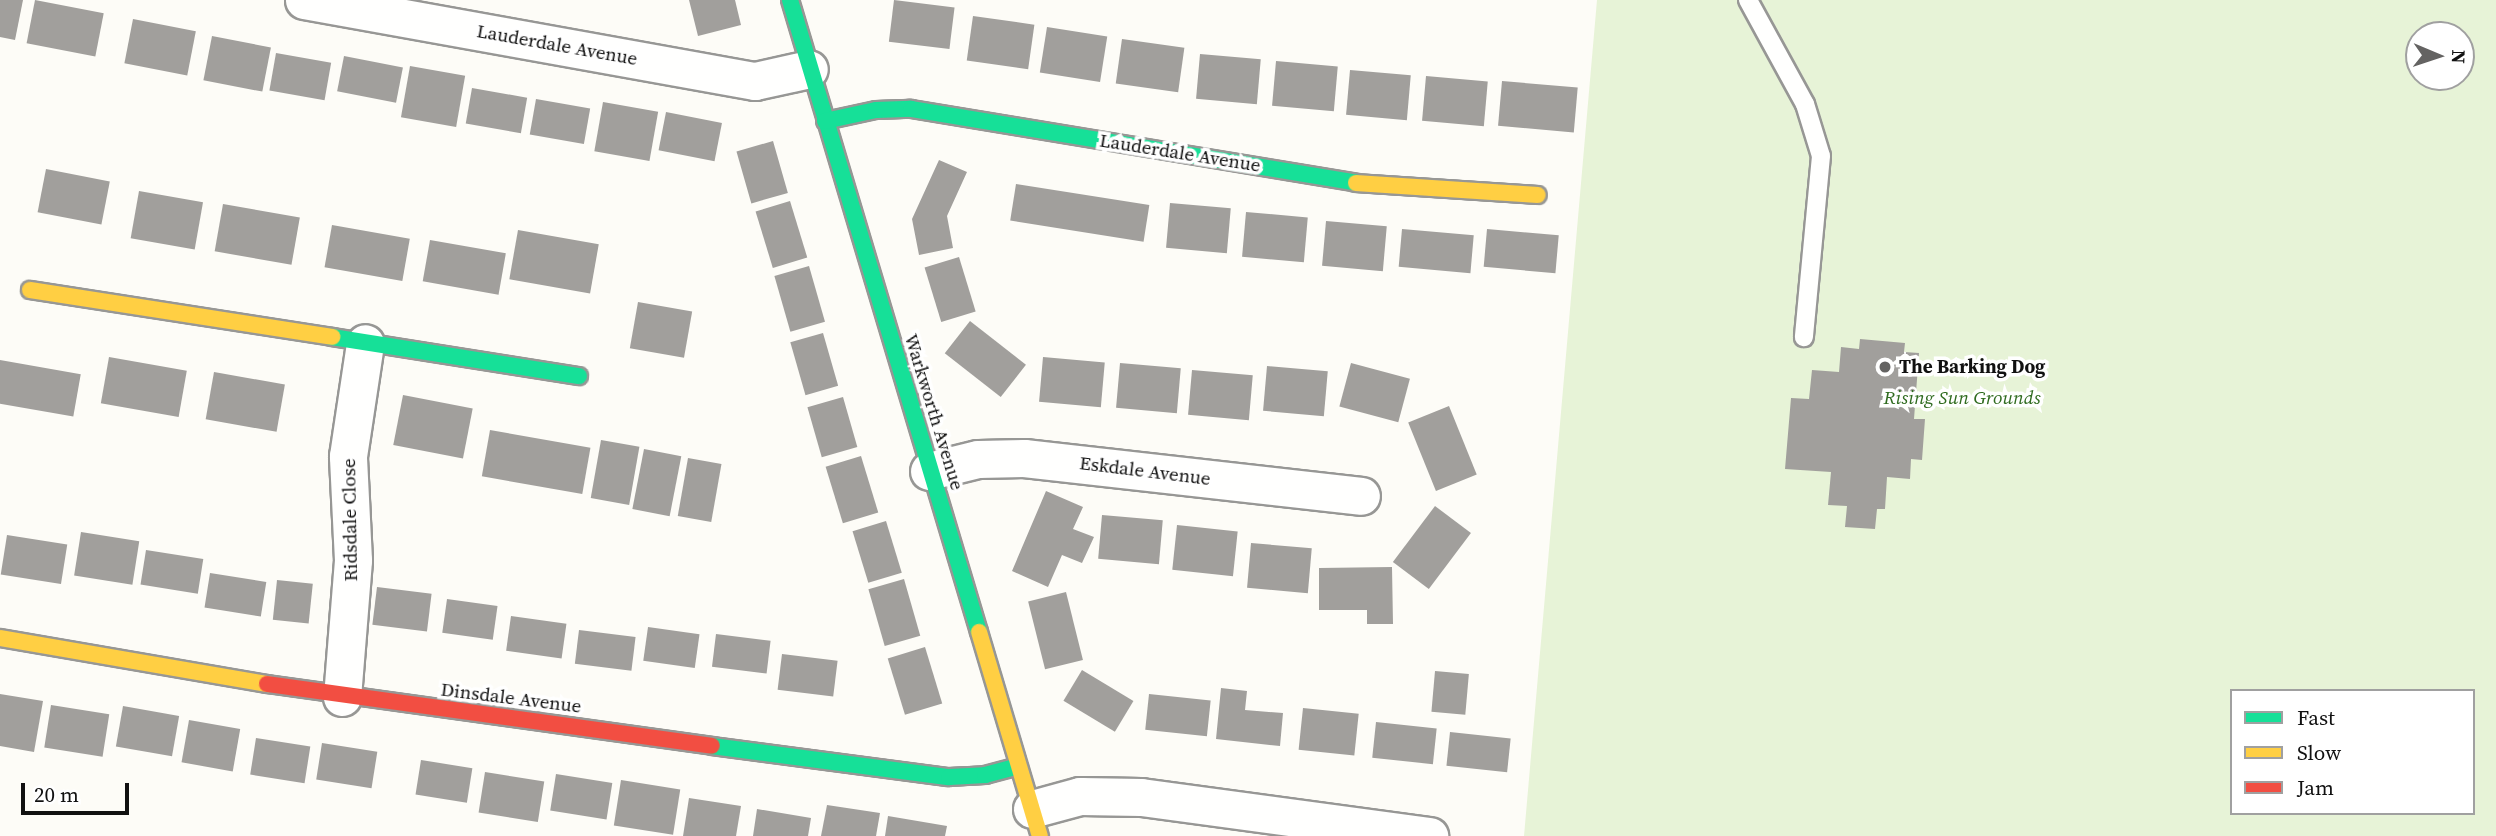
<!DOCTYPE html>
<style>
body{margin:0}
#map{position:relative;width:2496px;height:836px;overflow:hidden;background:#fdfcf7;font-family:"Source Serif 4",serif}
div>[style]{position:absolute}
.green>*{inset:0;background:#e7f3d7}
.building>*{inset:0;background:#a19f9c;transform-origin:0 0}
.roads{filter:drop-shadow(2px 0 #979795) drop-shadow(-2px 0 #979795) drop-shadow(0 2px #979795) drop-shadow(0 -2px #979795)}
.lane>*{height:18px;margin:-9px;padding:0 9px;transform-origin:9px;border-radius:9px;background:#fffffe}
.street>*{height:37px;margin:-18.5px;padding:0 18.5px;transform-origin:18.5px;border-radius:18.5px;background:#fffffe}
.fast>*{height:16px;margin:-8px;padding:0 8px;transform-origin:8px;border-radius:8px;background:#16e098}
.slow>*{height:16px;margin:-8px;padding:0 8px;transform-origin:8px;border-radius:8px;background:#ffcf43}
.jam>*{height:16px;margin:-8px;padding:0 8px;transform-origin:8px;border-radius:8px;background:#f24e42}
.dots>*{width:19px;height:19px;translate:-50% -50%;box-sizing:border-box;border:4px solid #fff;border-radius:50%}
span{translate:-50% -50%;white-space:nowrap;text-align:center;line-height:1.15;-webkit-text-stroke:7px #fff;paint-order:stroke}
.street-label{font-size:19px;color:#111}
.poi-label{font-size:19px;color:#111;font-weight:700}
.left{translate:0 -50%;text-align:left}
.park-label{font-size:19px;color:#2f6b1f;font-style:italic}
.legend{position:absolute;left:2230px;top:689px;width:245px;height:126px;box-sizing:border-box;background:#fff;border:2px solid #a0a0a0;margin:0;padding:9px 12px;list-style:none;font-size:21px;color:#111}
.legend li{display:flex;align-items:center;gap:14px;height:35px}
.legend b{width:35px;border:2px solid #a0a0a0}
.north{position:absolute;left:2405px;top:21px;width:70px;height:70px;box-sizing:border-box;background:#fff;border:2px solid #a0a0a0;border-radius:50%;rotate:92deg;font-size:19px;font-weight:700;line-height:28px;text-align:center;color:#111}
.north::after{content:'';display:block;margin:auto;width:24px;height:32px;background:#646362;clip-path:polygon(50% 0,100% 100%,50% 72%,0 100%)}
.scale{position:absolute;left:21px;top:783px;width:108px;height:32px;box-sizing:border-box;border:4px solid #111;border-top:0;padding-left:9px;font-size:21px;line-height:24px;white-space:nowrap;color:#111;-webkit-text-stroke:5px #fff;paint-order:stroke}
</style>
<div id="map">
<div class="green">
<i style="clip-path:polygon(evenodd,1597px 0,2496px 0,2496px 836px,1524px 836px,1597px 0,2419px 35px,2461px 35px,2461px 77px,2419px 77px,2419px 35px,1597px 0,2232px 691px,2473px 691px,2473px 813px,2232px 813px,2232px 691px)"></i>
</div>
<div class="building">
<i style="clip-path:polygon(0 0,23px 0,15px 40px,0 37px)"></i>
<i style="left:35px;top:0;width:70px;height:44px;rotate:11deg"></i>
<i style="clip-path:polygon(689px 0,735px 0,741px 25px,698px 36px)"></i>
<i style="left:894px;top:0;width:61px;height:42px;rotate:7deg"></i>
<i style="left:973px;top:16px;width:62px;height:45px;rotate:8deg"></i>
<i style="left:133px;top:19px;width:64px;height:45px;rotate:11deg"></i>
<i style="left:1047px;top:27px;width:61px;height:46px;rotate:9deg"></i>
<i style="left:212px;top:36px;width:60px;height:45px;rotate:11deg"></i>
<i style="left:1122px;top:39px;width:63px;height:45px;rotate:8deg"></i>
<i style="left:276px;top:53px;width:56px;height:38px;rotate:10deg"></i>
<i style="left:1200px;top:54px;width:61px;height:45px;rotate:5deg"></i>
<i style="left:344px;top:56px;width:60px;height:36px;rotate:11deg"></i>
<i style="left:1276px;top:61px;width:62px;height:45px;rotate:5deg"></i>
<i style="left:410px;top:66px;width:56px;height:52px;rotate:10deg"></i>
<i style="left:1350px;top:70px;width:61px;height:45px;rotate:5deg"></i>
<i style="left:1426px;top:76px;width:62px;height:45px;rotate:5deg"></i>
<i style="left:1502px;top:81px;width:76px;height:45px;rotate:5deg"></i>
<i style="left:472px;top:88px;width:56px;height:36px;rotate:10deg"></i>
<i style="left:536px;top:99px;width:55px;height:36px;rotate:10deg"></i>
<i style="left:603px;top:102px;width:56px;height:50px;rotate:10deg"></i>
<i style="left:666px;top:112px;width:57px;height:39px;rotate:11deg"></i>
<i style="left:773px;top:141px;width:54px;height:38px;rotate:74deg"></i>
<i style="clip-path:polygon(939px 160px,967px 172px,947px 216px,953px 248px,919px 255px,912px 219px)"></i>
<i style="left:46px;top:169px;width:65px;height:44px;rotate:11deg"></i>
<i style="left:1016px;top:184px;width:135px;height:37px;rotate:9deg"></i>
<i style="left:139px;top:191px;width:65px;height:48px;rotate:10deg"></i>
<i style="left:790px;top:201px;width:59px;height:36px;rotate:73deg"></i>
<i style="left:1170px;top:203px;width:61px;height:45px;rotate:5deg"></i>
<i style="left:223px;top:204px;width:78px;height:48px;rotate:10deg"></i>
<i style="left:1246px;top:212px;width:62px;height:45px;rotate:5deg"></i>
<i style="left:1326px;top:221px;width:61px;height:45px;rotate:5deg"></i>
<i style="left:332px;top:225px;width:79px;height:43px;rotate:10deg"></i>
<i style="left:1402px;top:229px;width:72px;height:38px;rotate:5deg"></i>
<i style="left:1487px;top:229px;width:72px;height:38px;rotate:5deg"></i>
<i style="left:518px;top:230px;width:82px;height:50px;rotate:10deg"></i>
<i style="left:430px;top:240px;width:77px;height:42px;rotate:10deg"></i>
<i style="left:959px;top:257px;width:57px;height:36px;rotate:73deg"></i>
<i style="left:809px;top:266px;width:58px;height:36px;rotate:74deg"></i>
<i style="left:638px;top:302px;width:55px;height:47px;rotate:10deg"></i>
<i style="left:970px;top:321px;width:71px;height:41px;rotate:38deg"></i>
<i style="left:823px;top:333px;width:55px;height:34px;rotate:74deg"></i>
<i style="clip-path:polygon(1860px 339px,1905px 343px,1904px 352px,1919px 353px,1914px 419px,1925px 419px,1922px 460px,1911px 459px,1910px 479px,1887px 477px,1885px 509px,1877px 509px,1875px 529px,1845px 527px,1847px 506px,1828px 505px,1831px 472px,1785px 469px,1791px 398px,1809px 399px,1812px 370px,1839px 372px,1841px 347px,1859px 349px)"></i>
<i style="left:109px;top:357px;width:79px;height:47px;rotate:10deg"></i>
<i style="left:1043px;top:357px;width:62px;height:45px;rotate:5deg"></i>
<i style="left:0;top:360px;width:82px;height:43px;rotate:10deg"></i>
<i style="left:1120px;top:363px;width:61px;height:45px;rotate:5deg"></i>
<i style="left:1351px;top:363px;width:61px;height:45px;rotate:15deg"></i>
<i style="left:1267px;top:366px;width:61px;height:45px;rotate:5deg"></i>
<i style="left:1192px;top:370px;width:61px;height:45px;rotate:5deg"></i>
<i style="left:214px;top:372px;width:72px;height:48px;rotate:10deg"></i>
<i style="left:403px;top:395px;width:71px;height:51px;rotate:11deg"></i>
<i style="left:843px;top:397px;width:52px;height:37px;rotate:74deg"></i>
<i style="left:1449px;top:406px;width:74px;height:44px;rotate:68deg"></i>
<i style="left:490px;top:430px;width:102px;height:47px;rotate:10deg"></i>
<i style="left:601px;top:440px;width:39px;height:59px;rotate:10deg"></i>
<i style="left:644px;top:449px;width:38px;height:61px;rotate:11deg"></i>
<i style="left:861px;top:456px;width:59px;height:37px;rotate:73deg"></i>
<i style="left:688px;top:458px;width:34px;height:59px;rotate:10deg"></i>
<i style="clip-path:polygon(1046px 491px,1083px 507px,1073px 529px,1094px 537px,1082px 563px,1062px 555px,1048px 587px,1012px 571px)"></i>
<i style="left:1435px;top:506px;width:45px;height:70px;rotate:37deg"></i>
<i style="left:1102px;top:515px;width:61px;height:44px;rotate:5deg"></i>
<i style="left:886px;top:521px;width:54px;height:35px;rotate:73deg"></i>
<i style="left:1177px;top:525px;width:61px;height:45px;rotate:6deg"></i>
<i style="left:81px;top:532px;width:59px;height:44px;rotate:9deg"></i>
<i style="left:7px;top:535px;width:61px;height:40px;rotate:9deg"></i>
<i style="left:1251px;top:543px;width:61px;height:45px;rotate:5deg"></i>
<i style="left:146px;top:550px;width:58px;height:35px;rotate:9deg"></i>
<i style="clip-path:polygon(1392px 567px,1393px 624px,1367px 624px,1367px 610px,1319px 610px,1319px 568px)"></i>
<i style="left:210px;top:573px;width:57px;height:35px;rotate:9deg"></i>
<i style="left:904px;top:579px;width:59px;height:37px;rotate:74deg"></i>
<i style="left:277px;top:580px;width:36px;height:40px;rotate:6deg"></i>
<i style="left:377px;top:587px;width:55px;height:38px;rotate:7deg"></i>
<i style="left:1066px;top:592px;width:70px;height:39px;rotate:76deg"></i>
<i style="left:447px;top:599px;width:51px;height:34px;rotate:8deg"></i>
<i style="left:511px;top:616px;width:56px;height:35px;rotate:8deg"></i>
<i style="left:648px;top:627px;width:52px;height:34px;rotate:8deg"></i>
<i style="left:579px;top:630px;width:57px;height:34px;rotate:7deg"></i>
<i style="left:716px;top:634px;width:55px;height:33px;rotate:7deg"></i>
<i style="left:925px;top:647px;width:59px;height:39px;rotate:73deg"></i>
<i style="left:782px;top:654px;width:56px;height:36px;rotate:7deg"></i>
<i style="left:1082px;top:670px;width:60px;height:36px;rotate:31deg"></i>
<i style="left:1435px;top:671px;width:34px;height:41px;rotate:5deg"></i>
<i style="clip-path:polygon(1221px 688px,1247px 691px,1245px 710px,1283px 713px,1280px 746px,1216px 739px)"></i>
<i style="clip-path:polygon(0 694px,43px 701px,34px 752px,0 746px)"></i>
<i style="left:1149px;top:694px;width:62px;height:36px;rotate:6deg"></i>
<i style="left:51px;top:705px;width:59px;height:43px;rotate:9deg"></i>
<i style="left:123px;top:706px;width:57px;height:41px;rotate:10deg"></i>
<i style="left:1303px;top:708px;width:56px;height:42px;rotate:6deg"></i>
<i style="left:189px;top:720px;width:52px;height:43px;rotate:10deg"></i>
<i style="left:1376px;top:722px;width:61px;height:36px;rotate:6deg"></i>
<i style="left:1450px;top:732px;width:61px;height:34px;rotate:6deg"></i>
<i style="left:256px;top:738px;width:55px;height:37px;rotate:9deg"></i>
<i style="left:322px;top:743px;width:56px;height:37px;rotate:9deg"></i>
<i style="left:421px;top:760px;width:52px;height:35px;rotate:9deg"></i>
<i style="left:485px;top:772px;width:60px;height:41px;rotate:9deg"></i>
<i style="left:556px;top:774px;width:57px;height:37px;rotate:9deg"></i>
<i style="left:621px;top:780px;width:60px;height:46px;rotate:9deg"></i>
<i style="clip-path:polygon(689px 798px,741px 806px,736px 836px,683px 836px)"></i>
<i style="clip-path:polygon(827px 805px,880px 813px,876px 836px,821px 836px)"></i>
<i style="clip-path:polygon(757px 809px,811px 818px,808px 836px,753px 836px)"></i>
<i style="clip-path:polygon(888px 816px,947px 826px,945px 836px,885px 836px)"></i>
</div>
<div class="roads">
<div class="lane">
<i style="left:1748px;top:0;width:119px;rotate:61.3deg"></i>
<i style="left:1805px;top:104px;width:54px;rotate:72.9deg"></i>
<i style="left:1821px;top:156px;width:182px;rotate:95.4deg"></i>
</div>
<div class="street">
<i style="left:304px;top:0;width:458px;rotate:10.2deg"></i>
<i style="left:755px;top:81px;width:55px;rotate:-12.5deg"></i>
<i style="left:929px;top:471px;width:50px;rotate:-13.8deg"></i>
<i style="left:978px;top:459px;width:46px;rotate:-1.2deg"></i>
<i style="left:1024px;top:458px;width:339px;rotate:6.4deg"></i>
<i style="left:342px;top:697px;width:137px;rotate:-85.4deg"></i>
<i style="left:353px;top:560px;width:104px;rotate:-92.8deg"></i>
<i style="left:348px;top:456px;width:114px;rotate:-81.4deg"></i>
<i style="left:1032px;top:809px;width:50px;rotate:-15.2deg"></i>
<i style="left:1080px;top:796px;width:61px;rotate:0.9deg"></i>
<i style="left:1141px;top:797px;width:291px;rotate:7.7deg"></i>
</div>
<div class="fast">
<i style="left:790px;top:0;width:660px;rotate:73.35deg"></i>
<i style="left:825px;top:121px;width:52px;rotate:-12.2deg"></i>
<i style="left:876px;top:110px;width:35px;rotate:-2deg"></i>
<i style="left:911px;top:109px;width:451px;rotate:9.4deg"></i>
<i style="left:332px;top:337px;width:250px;rotate:9deg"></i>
<i style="left:712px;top:746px;width:239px;rotate:7.5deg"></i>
<i style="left:949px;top:777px;width:36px;rotate:-3deg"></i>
<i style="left:985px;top:775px;width:34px;rotate:-15deg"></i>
</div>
<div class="slow">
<i style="left:1356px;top:183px;width:182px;rotate:3.8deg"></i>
<i style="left:30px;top:290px;width:306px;rotate:8.8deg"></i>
<i style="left:979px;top:632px;width:213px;rotate:73.4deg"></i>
<i style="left:0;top:638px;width:271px;rotate:9.8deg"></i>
</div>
<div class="jam">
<i style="left:267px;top:684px;width:449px;rotate:7.9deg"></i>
</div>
</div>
<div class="dots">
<i style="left:1885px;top:367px;background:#646362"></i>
</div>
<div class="street-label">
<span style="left:557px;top:45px;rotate:10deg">Lauderdale Avenue</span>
<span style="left:1180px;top:153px;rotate:9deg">Lauderdale Avenue</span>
<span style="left:934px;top:412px;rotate:73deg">Warkworth Avenue</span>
<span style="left:1145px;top:471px;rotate:7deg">Eskdale Avenue</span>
<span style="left:350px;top:520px;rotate:-91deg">Ridsdale Close</span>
<span style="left:511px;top:698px;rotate:7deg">Dinsdale Avenue</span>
</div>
<div class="poi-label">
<span class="left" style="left:1899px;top:367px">The Barking Dog</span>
</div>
<div class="park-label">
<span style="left:1962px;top:398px">Rising Sun Grounds</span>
</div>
<ul class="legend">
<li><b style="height:9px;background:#16e098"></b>Fast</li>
<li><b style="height:9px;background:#ffcf43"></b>Slow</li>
<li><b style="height:9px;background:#f24e42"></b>Jam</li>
</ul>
<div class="north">N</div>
<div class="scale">20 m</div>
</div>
